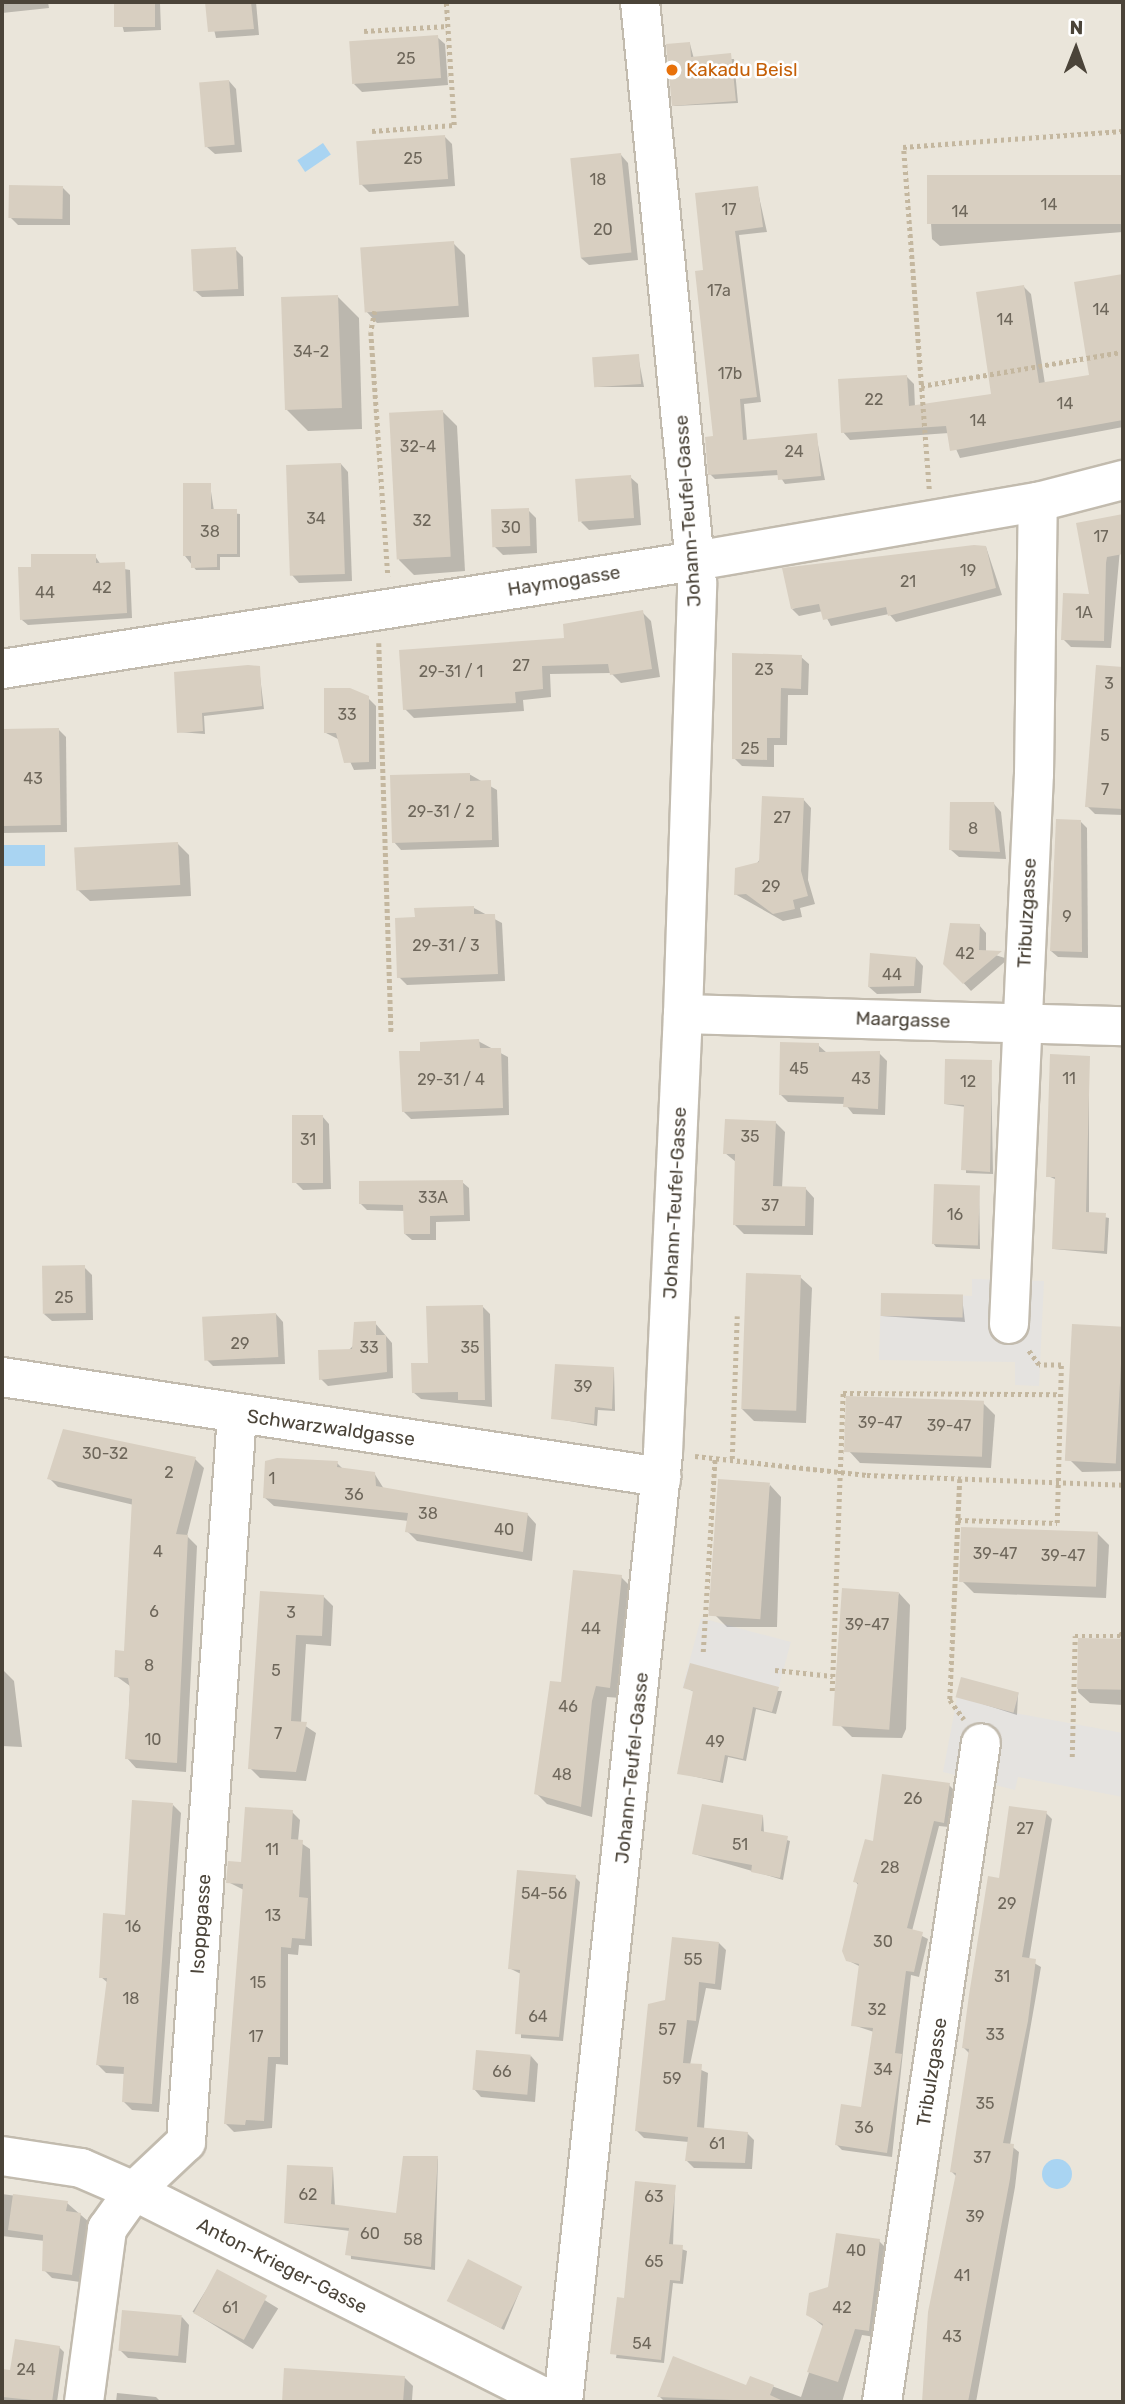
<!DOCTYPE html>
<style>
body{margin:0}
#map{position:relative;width:1125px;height:2404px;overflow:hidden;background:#f6f3ec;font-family:Rubik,sans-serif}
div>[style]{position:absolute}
.residential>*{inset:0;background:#eae5da;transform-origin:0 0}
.parking>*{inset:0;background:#e5e3e0;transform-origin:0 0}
.water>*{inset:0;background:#a9d4f2;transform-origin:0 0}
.round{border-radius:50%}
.shadow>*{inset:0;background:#0003;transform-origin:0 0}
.building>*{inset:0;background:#d8cfc1;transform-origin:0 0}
.path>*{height:4.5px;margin-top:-2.25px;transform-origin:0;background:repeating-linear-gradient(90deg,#c4b79f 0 3.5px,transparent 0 7px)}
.roads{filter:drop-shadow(2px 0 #c2bbae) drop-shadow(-2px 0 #c2bbae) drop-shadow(0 2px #c2bbae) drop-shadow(0 -2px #c2bbae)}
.minor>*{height:38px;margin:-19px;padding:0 19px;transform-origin:19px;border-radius:19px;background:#fff}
.dots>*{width:19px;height:19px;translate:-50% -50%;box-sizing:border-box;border:4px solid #fff;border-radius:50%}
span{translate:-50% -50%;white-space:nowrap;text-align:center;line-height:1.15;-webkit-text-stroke:5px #fff;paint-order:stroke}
.number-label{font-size:16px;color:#6e675b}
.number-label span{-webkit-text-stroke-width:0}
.food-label{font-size:19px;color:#c56008}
.left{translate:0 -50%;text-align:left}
.street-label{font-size:19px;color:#4b4439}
.frame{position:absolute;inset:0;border:4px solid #4b4439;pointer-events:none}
.north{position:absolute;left:1041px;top:14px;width:70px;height:70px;-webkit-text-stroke:5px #fff;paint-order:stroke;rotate:1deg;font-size:19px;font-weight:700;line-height:28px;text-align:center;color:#4b4439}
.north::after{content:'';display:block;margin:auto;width:24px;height:32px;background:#4b4439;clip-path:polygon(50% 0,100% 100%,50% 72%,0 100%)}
</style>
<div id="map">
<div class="residential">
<i style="left:2px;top:2px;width:1121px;height:2400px"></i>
</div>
<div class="parking">
<i style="clip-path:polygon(972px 1279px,1044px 1281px,1039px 1386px,1015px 1385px,1015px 1362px,879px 1360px,881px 1293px,972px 1296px)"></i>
<i style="left:701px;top:1618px;width:93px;height:72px;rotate:15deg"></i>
<i style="clip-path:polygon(961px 1677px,1019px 1693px,1014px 1713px,1123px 1733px,1123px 1797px,1018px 1777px,1015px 1790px,943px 1772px)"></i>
</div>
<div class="water">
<i style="left:323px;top:143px;width:14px;height:31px;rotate:56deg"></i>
<i style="left:45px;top:845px;width:21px;height:43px;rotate:90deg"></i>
<i class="round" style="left:1042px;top:2159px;width:30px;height:30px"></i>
</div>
<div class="shadow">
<i style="clip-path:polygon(2px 2px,48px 2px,49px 8px,2px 13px)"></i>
<i style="clip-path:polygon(116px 2px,256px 2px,259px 35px,216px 38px,208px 4px,160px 3px,161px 30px,124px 32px)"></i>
<i style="clip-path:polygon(437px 37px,445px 44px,448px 85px,362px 92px,354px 84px)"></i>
<i style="clip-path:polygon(690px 44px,694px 59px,734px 59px,738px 103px,674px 106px)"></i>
<i style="clip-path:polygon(229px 81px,236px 89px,242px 152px,215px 154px,207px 147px)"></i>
<i style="clip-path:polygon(445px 137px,452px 144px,455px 186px,369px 192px,361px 184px)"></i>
<i style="clip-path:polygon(621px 155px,628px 163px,638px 260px,589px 265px,581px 258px)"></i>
<i style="clip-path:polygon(1123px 176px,1123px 232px,940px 246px,932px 239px,929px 190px)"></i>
<i style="clip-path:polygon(63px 188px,70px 195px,70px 225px,18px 225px,10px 217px)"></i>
<i style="clip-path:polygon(757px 188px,767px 232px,739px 235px,761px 402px,744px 404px,747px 441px,816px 435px,825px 480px,785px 484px,779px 475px,715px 479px,710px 474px,715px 438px,705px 272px)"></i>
<i style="clip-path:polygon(453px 243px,465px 255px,469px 317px,377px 323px,366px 311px)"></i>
<i style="clip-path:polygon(235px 249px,243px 257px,244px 296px,202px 297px,194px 290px)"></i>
<i style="clip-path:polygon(1123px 277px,1123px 427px,960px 458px,949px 433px,850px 440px,843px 432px,906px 376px,914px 384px,915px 407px,993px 395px,1024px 287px,1031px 294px,1045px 384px,1091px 377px)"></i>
<i style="clip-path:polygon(337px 296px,359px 318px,362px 429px,308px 431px,286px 409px)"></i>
<i style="clip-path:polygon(638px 356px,644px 387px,596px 387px)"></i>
<i style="clip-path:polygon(442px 411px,457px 426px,465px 571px,414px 575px,399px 560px)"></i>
<i style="clip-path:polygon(341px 464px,348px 472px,352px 581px,299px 583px,292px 575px)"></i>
<i style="clip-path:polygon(630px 477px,638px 484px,641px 525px,589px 530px,581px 522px)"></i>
<i style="clip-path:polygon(210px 485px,214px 511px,240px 514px,240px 557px,220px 557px,220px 570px,196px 570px,185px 556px)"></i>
<i style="clip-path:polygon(528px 510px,536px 518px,537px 553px,503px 555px,495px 547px)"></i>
<i style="clip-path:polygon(1123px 517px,1111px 648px,1071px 647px,1063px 639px,1091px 596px,1078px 524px)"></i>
<i style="clip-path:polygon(986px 547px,1002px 595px,896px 622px,889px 614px,831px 626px,823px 611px,799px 616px,792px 609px)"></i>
<i style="clip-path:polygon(95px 556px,101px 565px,130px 570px,132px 618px,28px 625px,22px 620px,33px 569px)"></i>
<i style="clip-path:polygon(642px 612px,651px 621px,660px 677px,621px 683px,611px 673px,550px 674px,551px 697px,523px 700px,524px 711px,414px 718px,405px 709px)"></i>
<i style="clip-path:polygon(801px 657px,809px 664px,808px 695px,788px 695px,787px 745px,774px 745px,774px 767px,742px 766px,734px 758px)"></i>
<i style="clip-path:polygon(1097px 667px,1123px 668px,1123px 815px,1095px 814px,1087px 806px)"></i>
<i style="clip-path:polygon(259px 668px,264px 709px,204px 716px,205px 734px,179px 732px,176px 674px)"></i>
<i style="clip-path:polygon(368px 698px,376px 706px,376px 769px,354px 770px,340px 740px,326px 733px)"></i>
<i style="clip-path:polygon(58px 729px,66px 737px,67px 832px,2px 833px,2px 731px)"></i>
<i style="clip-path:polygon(469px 774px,497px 790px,499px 847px,401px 850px,394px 842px)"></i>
<i style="clip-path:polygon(803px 799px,811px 808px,808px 880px,815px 904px,800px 908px,802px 917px,783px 921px,735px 894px)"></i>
<i style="clip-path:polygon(994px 804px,1001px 812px,1006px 859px,959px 857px,951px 850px)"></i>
<i style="clip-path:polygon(1081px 822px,1087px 828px,1088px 958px,1058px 957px,1051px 951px)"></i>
<i style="clip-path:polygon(178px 844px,189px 855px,191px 896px,90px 901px,78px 890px)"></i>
<i style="clip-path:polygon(474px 908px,502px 923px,505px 981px,407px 985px,399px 977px,417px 919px)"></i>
<i style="clip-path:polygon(979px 925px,986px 933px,986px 952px,1008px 959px,971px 991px,945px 963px)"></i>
<i style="clip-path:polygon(916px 958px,923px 966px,921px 993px,877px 994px,869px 987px)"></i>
<i style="clip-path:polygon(478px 1041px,508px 1057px,509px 1115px,411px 1119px,403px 1111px,422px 1052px)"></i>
<i style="clip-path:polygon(818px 1045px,827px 1053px,879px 1053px,887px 1061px,885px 1115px,853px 1114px,845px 1104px,788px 1102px,780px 1094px)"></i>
<i style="clip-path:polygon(1089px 1058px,1089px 1214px,1109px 1218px,1107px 1254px,1054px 1249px,1057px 1180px,1048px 1176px)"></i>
<i style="clip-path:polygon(991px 1062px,993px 1174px,966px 1173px,966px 1107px,945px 1104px)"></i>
<i style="clip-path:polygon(322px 1116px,329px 1124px,331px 1189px,303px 1190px,295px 1182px)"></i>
<i style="clip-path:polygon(775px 1122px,785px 1132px,782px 1188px,805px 1188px,814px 1198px,813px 1235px,744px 1234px,735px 1225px,736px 1162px,725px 1153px)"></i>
<i style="clip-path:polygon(462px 1182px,469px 1188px,470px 1221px,436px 1222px,436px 1240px,412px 1240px,405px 1234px,405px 1211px,367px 1210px,360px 1203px)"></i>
<i style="clip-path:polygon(979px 1188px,980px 1249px,936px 1247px,933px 1243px)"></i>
<i style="clip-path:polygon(84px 1267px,92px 1275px,93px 1320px,52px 1321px,44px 1314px)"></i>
<i style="clip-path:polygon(800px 1277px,812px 1288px,806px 1423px,754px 1421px,742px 1409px)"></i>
<i style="clip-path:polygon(962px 1297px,965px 1322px,882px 1316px)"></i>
<i style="clip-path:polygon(483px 1307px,490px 1314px,492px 1407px,421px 1399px,413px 1392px,430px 1365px)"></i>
<i style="clip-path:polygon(276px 1314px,283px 1322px,285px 1364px,213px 1366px,206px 1359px)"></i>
<i style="clip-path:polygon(375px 1323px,392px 1343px,393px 1378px,328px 1386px,321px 1379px)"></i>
<i style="clip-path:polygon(1074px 1326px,1123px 1329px,1123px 1471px,1082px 1472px,1071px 1461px)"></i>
<i style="clip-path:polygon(614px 1369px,615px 1411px,598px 1410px,597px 1426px,553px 1418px)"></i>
<i style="clip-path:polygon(983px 1403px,995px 1415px,991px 1468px,860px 1463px,849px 1451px)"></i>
<i style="clip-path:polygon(195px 1459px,204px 1468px,187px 1536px,197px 1546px,186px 1772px,136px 1768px,127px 1758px,130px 1686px,116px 1676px,125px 1653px,134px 1505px,58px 1487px,49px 1478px)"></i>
<i style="clip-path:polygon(337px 1463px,344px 1470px,374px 1473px,384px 1489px,527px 1514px,536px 1524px,532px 1561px,417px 1541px,407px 1531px,409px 1521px,274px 1506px,264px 1497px)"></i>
<i style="clip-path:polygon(770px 1485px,781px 1497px,777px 1627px,727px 1627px,715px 1615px)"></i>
<i style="clip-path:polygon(1097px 1533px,1109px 1545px,1106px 1598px,974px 1593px,963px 1582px)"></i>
<i style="clip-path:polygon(621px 1577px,632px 1588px,621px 1698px,607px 1697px,592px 1817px,547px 1804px,536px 1793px,562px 1684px)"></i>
<i style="clip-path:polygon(262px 1593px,323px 1596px,333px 1606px,331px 1646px,306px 1644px,301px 1723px,316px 1733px,306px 1781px,260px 1778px,250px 1768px)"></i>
<i style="clip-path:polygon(899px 1593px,910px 1605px,906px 1729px,902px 1738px,852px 1737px,840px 1725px)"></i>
<i style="clip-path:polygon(1080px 1640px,1123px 1641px,1123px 1705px,1090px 1703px,1078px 1692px)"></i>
<i style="clip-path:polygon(2px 1669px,14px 1681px,22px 1747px,2px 1746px)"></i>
<i style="clip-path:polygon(685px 1687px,782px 1691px,776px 1714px,756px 1709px,746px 1761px,728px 1757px,723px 1783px,679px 1773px,694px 1692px)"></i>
<i style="clip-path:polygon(1018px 1694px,1017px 1715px,958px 1696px)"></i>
<i style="clip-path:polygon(949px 1785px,954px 1790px,949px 1827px,939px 1826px,912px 1931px,928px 1939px,919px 1977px,911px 1975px,892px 2157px,842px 2150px,837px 2145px,862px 2109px,874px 2032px,853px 2025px,861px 1967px,847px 1960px,859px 1886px,855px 1881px,875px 1843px)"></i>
<i style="clip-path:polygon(173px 1805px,181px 1813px,159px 2112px,132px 2110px,124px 2102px,125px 2074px,106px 2073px,98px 2065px,108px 1983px,101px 1977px)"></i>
<i style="clip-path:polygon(292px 1812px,300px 1820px,298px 1841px,310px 1849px,312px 1946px,299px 1945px,298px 1955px,288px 1954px,288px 2065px,276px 2064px,272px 2128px,234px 2132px,226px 2124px,244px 1890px,228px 1882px)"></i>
<i style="clip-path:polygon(1046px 1813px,1052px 1819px,1029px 1960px,1041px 1967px,1010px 2145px,1019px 2152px,1015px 2187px,976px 2402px,923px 2402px,930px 2313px,957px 2177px,952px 2172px,970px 2054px,964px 2048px,1001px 1880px)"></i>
<i style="clip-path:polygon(763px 1816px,764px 1833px,790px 1841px,783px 1880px,694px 1854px)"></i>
<i style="clip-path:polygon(575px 1877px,580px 1882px,563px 2041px,521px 2038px,521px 1974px,509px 1968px)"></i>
<i style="clip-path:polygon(719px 1943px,726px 1950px,721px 1990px,706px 1988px,690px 2065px,708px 2073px,704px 2129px,747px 2133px,754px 2140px,752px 2169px,694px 2168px,687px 2161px,689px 2142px,644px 2138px,637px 2131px,666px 2001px)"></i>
<i style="clip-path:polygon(531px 2056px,538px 2064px,535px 2102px,481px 2097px,474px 2089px)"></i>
<i style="clip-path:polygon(438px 2158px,435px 2270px,351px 2259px,350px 2231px,285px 2223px,333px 2169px,335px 2206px,397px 2215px)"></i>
<i style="clip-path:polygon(675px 2187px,673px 2246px,687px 2251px,683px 2284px,673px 2283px,664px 2363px,616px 2358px,625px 2300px)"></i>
<i style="clip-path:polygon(2px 2194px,67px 2203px,89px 2222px,80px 2282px,52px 2278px,44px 2270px,45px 2241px,2px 2236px)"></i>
<i style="clip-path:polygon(879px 2241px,886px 2248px,875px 2337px,862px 2335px,842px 2402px,665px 2402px,659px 2396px,747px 2388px,751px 2378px,801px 2397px,824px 2327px,808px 2314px)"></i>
<i style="left:218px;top:2271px;width:71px;height:48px;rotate:32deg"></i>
<i style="clip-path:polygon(521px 2288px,504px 2330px,449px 2300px)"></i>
<i style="clip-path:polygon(182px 2317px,189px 2325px,186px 2363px,128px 2358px,120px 2350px)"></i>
<i style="clip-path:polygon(59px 2347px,64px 2352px,57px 2402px,2px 2402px,2px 2370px,12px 2372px)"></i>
<i style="clip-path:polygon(286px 2370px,405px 2378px,413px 2386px,412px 2400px,440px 2402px,284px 2402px)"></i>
<i style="clip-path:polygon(117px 2393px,156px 2397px,161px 2402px,116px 2402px)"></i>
</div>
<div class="building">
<i style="left:114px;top:2px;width:41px;height:25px"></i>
<i style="clip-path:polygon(205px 2px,251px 2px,254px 29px,208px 32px)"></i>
<i style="left:438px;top:35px;width:43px;height:89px;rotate:86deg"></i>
<i style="clip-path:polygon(690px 42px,691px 57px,731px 53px,736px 101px,672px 106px,666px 44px)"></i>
<i style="left:229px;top:80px;width:65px;height:30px;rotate:85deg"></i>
<i style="left:445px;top:135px;width:44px;height:89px;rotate:86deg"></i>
<i style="left:621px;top:153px;width:100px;height:51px;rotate:84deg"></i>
<i style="left:1123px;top:175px;width:49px;height:196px;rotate:90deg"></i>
<i style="left:9px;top:185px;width:54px;height:33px;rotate:1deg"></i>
<i style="clip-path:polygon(758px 186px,763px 227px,735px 231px,757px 397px,740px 399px,743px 440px,817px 433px,821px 476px,778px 480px,777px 470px,708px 475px,705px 437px,713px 436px,695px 271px,703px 270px,695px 193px)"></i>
<i style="left:454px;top:241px;width:65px;height:94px;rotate:86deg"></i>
<i style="left:236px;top:247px;width:42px;height:45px;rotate:87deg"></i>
<i style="clip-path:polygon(1123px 274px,1123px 420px,950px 451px,946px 426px,841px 433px,838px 379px,907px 375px,909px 406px,991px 394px,976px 292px,1024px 285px,1039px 383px,1089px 375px,1074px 282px)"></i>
<i style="left:338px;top:295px;width:113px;height:57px;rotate:88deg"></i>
<i style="left:639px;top:354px;width:30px;height:47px;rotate:86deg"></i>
<i style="left:443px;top:410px;width:147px;height:54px;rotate:87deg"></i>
<i style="left:341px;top:463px;width:111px;height:55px;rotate:88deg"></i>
<i style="left:631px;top:475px;width:43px;height:56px;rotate:86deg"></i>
<i style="clip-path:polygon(183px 483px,211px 483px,211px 509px,237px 509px,237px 554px,217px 554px,217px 567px,191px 568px,191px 556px,183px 556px)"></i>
<i style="left:529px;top:508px;width:38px;height:38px;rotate:88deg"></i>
<i style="clip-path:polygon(1123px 514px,1123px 554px,1107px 557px,1106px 563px,1104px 641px,1061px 640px,1063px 593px,1089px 594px,1076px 523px)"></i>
<i style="clip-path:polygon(974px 545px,986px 546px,996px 588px,888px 616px,886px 607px,823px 620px,819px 604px,791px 609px,782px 568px)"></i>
<i style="clip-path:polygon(31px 554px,96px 554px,96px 563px,125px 562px,127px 613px,20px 620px,18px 567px,31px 567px)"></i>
<i style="clip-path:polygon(643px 610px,652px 669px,610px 675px,608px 664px,542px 666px,543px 689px,515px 692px,516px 703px,403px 710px,399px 650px,564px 638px,563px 624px)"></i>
<i style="clip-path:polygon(732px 653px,802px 655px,801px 689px,781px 688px,780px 738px,767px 738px,767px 760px,732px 759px)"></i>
<i style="clip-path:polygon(248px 665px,260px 666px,262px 706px,202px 713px,203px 731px,177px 733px,174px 672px)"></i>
<i style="clip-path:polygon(1096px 665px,1123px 667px,1123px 809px,1085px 807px)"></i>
<i style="clip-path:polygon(324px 688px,350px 688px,369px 696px,369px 762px,344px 763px,336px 733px,324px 733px)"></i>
<i style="left:59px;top:728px;width:97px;height:57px;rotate:89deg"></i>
<i style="clip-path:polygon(470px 773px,470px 781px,491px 780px,492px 840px,392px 843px,390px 775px)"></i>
<i style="clip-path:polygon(762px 796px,804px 798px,801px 871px,808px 896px,793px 900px,795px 909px,773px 914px,746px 894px,734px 895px,735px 868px,759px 862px)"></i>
<i style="clip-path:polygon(950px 802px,994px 802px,1000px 852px,949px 850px)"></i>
<i style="clip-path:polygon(1056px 819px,1081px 820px,1082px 952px,1050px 951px)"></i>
<i style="left:178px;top:842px;width:43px;height:104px;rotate:87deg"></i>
<i style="clip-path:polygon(474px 906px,474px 914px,495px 914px,498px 974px,397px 978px,395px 918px,415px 917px,414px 908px)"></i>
<i style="clip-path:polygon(950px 923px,980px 924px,979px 950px,1002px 951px,963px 984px,943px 964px)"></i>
<i style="clip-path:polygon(870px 953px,916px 957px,914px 986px,868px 987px)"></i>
<i style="clip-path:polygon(479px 1039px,480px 1048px,501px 1048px,503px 1108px,402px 1112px,399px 1051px,420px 1051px,420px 1042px)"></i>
<i style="clip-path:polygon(780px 1042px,819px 1043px,819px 1052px,880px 1051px,878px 1109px,843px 1107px,844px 1097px,779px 1095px)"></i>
<i style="clip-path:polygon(1050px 1054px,1090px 1056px,1086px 1212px,1106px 1213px,1104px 1251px,1052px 1249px,1055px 1177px,1046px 1177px)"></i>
<i style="clip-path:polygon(945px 1059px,992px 1060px,990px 1172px,961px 1170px,964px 1105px,944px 1104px)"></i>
<i style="left:292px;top:1115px;width:31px;height:68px"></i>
<i style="clip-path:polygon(725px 1119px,776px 1121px,773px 1186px,806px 1187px,805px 1226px,733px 1225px,735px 1154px,723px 1154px)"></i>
<i style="clip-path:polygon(463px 1180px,464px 1215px,430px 1216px,430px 1234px,404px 1234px,403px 1205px,359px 1204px,359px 1181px)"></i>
<i style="left:934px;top:1184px;width:46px;height:60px;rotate:2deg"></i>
<i style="left:85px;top:1265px;width:48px;height:43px;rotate:89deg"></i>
<i style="left:746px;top:1273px;width:55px;height:136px;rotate:2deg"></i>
<i style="left:881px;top:1293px;width:82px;height:23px;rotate:1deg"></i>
<i style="clip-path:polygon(483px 1305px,485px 1400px,458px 1400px,458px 1392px,412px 1393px,411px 1363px,428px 1363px,426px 1306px)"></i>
<i style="left:276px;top:1313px;width:44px;height:74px;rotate:87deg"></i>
<i style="clip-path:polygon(376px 1321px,376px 1335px,386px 1335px,387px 1372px,319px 1380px,318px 1350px,352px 1349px,354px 1322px)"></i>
<i style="left:1072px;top:1324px;width:51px;height:137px;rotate:3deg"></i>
<i style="clip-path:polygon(555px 1364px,614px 1367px,612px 1409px,595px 1407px,594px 1424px,551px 1419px)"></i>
<i style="left:846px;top:1396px;width:138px;height:56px;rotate:2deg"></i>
<i style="clip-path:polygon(63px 1429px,196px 1457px,176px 1534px,188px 1535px,177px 1763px,125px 1759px,130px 1690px,128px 1678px,114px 1677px,115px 1650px,124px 1651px,132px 1499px,47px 1479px)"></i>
<i style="clip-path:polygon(277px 1458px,338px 1461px,337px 1467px,375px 1472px,376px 1486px,528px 1513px,523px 1552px,405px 1532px,408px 1513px,263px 1498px,265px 1461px)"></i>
<i style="left:718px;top:1479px;width:52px;height:137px;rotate:4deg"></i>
<i style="left:961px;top:1527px;width:137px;height:55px;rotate:2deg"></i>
<i style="clip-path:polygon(573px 1570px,622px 1575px,610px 1688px,596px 1686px,592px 1701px,581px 1807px,534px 1794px,550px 1681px,561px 1682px)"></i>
<i style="left:842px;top:1588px;width:57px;height:138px;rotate:4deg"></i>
<i style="clip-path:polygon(260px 1591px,324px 1595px,322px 1636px,296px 1635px,291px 1721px,307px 1722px,296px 1772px,248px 1769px)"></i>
<i style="left:1078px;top:1638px;width:45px;height:51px;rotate:1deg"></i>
<i style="clip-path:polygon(690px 1663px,779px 1687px,772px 1712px,753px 1707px,743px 1759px,725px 1755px,720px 1781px,677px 1774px,693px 1691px,683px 1688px)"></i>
<i style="left:961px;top:1677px;width:60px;height:21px;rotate:15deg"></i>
<i style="clip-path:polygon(882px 1774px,950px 1783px,944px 1823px,934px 1821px,907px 1928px,923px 1932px,914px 1972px,906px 1971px,895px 2053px,902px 2054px,887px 2153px,835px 2145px,841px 2104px,861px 2107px,873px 2028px,851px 2026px,859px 1964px,846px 1961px,842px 1951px,858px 1883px,853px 1882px,865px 1839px,873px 1841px)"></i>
<i style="clip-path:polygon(132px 1800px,173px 1803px,152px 2104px,122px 2102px,124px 2067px,96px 2065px,107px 1978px,99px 1978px,103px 1913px,125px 1915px)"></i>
<i style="clip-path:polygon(702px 1804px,763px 1815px,761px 1831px,788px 1836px,780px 1878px,751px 1872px,752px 1865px,692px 1854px)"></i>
<i style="clip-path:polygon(1009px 1806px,1047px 1811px,1022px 1957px,1036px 1959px,1028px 2021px,1003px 2143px,1014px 2144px,1010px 2179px,968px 2402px,922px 2402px,928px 2312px,956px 2173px,950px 2172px,969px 2049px,962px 2048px,969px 1995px,988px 1876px,999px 1878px)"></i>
<i style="clip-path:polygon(245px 1807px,293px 1810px,291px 1839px,303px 1840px,299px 1897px,308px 1898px,305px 1939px,292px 1938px,291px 1948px,281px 1947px,280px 2057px,268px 2057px,264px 2121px,246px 2120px,245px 2125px,224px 2124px,243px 1884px,226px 1883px,228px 1861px,241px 1862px)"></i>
<i style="clip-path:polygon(517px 1870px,576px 1875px,559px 2037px,515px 2034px,520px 1970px,508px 1969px)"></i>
<i style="clip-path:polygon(672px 1937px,719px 1942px,715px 1984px,699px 1982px,696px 2021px,687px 2020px,683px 2063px,702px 2064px,697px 2127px,748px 2132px,745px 2163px,685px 2161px,688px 2137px,635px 2131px,648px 2004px,665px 2000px)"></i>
<i style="left:476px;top:2050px;width:55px;height:40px;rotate:5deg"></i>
<i style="clip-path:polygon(403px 2156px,438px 2156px,431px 2267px,345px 2255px,349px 2228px,284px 2223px,287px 2165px,333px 2167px,331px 2204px,396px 2213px)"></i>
<i style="clip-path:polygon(635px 2181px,676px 2185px,669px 2244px,683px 2245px,680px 2281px,670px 2280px,661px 2360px,610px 2354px,617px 2297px,624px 2298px)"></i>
<i style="clip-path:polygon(13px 2194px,68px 2201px,66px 2211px,81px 2213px,72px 2275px,42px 2271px,43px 2235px,8px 2230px)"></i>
<i style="clip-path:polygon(836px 2233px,880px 2239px,869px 2331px,855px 2329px,838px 2382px,807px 2372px,823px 2324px,806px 2315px,809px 2293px,828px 2287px)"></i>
<i style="left:468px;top:2259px;width:61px;height:47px;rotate:27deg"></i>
<i style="left:217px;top:2269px;width:57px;height:50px;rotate:28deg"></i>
<i style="left:122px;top:2310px;width:60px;height:41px;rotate:5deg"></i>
<i style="clip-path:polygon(15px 2339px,60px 2346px,52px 2402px,2px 2397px,2px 2369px,10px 2370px)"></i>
<i style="clip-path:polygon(673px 2356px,746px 2385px,750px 2376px,774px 2385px,770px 2395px,785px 2402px,657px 2397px)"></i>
<i style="clip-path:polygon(284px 2368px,405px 2376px,403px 2402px,282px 2402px)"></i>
</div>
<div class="path">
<i style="left:364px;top:31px;width:84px;rotate:-3.4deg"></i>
<i style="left:372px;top:131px;width:82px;rotate:-4.2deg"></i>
<i style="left:454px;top:125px;width:123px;rotate:-93.7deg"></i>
<i style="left:375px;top:311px;width:21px;rotate:101deg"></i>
<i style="left:371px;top:332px;width:245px;rotate:86deg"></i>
<i style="left:921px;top:386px;width:205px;rotate:-9.6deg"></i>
<i style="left:929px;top:489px;width:343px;rotate:-94.3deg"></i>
<i style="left:903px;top:147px;width:220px;rotate:-4.2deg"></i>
<i style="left:379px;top:643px;width:391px;rotate:88.2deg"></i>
<i style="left:695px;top:1456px;width:173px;rotate:6.3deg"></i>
<i style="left:867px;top:1475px;width:256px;rotate:2.2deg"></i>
<i style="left:732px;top:1459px;width:143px;rotate:-88deg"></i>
<i style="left:960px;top:1479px;width:221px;rotate:92.6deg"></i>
<i style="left:950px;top:1700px;width:24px;rotate:54deg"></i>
<i style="left:958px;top:1520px;width:99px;rotate:1.7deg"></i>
<i style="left:1057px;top:1523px;width:158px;rotate:-88.5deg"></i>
<i style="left:1061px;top:1365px;width:22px;rotate:180deg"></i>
<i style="left:1039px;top:1365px;width:19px;rotate:-126deg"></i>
<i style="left:703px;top:1652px;width:195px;rotate:-86.5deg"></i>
<i style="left:775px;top:1670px;width:58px;rotate:5.9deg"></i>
<i style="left:832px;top:1691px;width:298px;rotate:-87.9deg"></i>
<i style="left:843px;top:1393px;width:217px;rotate:0.3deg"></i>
<i style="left:1072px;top:1757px;width:121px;rotate:-88.6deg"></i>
<i style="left:1075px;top:1636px;width:45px"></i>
<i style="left:1120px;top:1636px;width:6px;rotate:-59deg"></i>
</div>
<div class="roads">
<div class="minor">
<i style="left:2px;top:669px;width:701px;rotate:-8.86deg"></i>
<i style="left:695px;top:561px;width:348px;rotate:-9.8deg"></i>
<i style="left:1038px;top:502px;width:88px;rotate:-14.5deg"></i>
<i style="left:683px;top:1014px;width:440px;rotate:1.6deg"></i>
<i style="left:1009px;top:1324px;width:551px;rotate:-87.4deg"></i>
<i style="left:1034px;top:774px;width:272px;rotate:-89.2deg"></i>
<i style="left:2px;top:1377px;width:667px;rotate:8.63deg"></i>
<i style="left:2px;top:2156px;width:80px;rotate:8.6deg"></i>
<i style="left:81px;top:2168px;width:58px;rotate:23.5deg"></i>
<i style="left:134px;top:2191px;width:470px;rotate:26.7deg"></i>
<i style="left:84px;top:2402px;width:175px;rotate:-82.4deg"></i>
<i style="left:107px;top:2229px;width:47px;rotate:-54.6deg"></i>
<i style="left:134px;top:2191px;width:71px;rotate:-43.3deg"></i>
<i style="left:186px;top:2142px;width:730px;rotate:-85.99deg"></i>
<i style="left:563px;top:2402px;width:954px;rotate:-83.98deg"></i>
<i style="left:663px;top:1453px;width:439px;rotate:-87.4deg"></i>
<i style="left:683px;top:1014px;width:430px;rotate:-88.1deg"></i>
<i style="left:697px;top:584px;width:585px;rotate:-95.59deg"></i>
<i style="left:882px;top:2402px;width:666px;rotate:-81.46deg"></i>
</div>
</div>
<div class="dots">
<i style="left:672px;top:70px;background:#e8710a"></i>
</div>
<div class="number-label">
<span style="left:406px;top:59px">25</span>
<span style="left:413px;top:159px">25</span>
<span style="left:598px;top:180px">18</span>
<span style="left:1049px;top:205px">14</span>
<span style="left:729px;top:210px">17</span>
<span style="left:960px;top:212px">14</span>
<span style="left:603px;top:230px">20</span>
<span style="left:719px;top:291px">17a</span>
<span style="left:1101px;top:310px">14</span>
<span style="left:1005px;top:320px">14</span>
<span style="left:311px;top:352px">34-2</span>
<span style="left:730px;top:374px">17b</span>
<span style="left:874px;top:400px">22</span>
<span style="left:1065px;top:404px">14</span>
<span style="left:978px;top:421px">14</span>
<span style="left:418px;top:447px">32-4</span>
<span style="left:794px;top:452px">24</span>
<span style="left:316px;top:519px">34</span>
<span style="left:422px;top:521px">32</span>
<span style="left:511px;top:528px">30</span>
<span style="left:210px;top:532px">38</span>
<span style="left:1101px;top:537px">17</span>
<span style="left:968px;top:571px">19</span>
<span style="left:908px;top:582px">21</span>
<span style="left:102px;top:588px">42</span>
<span style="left:45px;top:593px">44</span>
<span style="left:1084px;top:613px">1A</span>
<span style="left:521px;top:666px">27</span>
<span style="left:764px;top:670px">23</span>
<span style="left:451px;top:672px">29-31 / 1</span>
<span style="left:1109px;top:684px">3</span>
<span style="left:347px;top:715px">33</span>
<span style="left:1105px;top:736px">5</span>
<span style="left:750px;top:749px">25</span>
<span style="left:33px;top:779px">43</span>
<span style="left:1105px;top:790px">7</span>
<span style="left:441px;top:812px">29-31 / 2</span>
<span style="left:782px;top:818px">27</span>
<span style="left:973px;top:829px">8</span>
<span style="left:771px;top:887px">29</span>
<span style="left:1067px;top:917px">9</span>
<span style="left:446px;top:946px">29-31 / 3</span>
<span style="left:965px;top:954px">42</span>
<span style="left:892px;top:975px">44</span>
<span style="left:799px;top:1069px">45</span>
<span style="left:861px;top:1079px">43</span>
<span style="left:1069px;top:1079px">11</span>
<span style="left:451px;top:1080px">29-31 / 4</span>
<span style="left:968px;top:1082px">12</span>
<span style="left:750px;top:1137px">35</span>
<span style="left:308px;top:1140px">31</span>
<span style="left:433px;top:1198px">33A</span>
<span style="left:770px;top:1206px">37</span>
<span style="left:955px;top:1215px">16</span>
<span style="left:64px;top:1298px">25</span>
<span style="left:240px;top:1344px">29</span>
<span style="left:369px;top:1348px">33</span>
<span style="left:470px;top:1348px">35</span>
<span style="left:583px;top:1387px">39</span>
<span style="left:880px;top:1423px">39-47</span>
<span style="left:949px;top:1426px">39-47</span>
<span style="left:105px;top:1454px">30-32</span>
<span style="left:169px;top:1473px">2</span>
<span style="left:272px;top:1479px">1</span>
<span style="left:354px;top:1495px">36</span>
<span style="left:428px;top:1514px">38</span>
<span style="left:504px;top:1530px">40</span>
<span style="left:158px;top:1552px">4</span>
<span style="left:995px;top:1554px">39-47</span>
<span style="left:1063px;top:1556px">39-47</span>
<span style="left:154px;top:1612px">6</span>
<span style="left:291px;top:1613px">3</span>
<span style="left:867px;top:1625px">39-47</span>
<span style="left:591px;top:1629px">44</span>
<span style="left:149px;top:1666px">8</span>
<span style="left:276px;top:1671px">5</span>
<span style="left:568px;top:1707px">46</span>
<span style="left:278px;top:1734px">7</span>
<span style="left:153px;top:1740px">10</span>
<span style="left:715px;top:1742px">49</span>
<span style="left:562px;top:1775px">48</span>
<span style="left:913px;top:1799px">26</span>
<span style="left:1025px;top:1829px">27</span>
<span style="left:740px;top:1845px">51</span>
<span style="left:272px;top:1850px">11</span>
<span style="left:890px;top:1868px">28</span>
<span style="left:544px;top:1894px">54-56</span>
<span style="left:1007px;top:1904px">29</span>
<span style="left:273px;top:1916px">13</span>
<span style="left:133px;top:1927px">16</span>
<span style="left:883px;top:1942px">30</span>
<span style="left:693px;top:1960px">55</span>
<span style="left:1002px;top:1977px">31</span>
<span style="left:258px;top:1983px">15</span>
<span style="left:131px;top:1999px">18</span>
<span style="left:877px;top:2010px">32</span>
<span style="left:538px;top:2017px">64</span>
<span style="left:667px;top:2030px">57</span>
<span style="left:995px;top:2035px">33</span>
<span style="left:256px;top:2037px">17</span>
<span style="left:883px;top:2070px">34</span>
<span style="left:502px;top:2072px">66</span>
<span style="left:672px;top:2079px">59</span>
<span style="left:985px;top:2104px">35</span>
<span style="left:864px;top:2128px">36</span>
<span style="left:717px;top:2144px">61</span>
<span style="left:982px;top:2158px">37</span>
<span style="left:308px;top:2195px">62</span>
<span style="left:654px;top:2197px">63</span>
<span style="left:975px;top:2217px">39</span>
<span style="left:370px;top:2234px">60</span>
<span style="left:413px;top:2240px">58</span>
<span style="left:856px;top:2251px">40</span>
<span style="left:654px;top:2262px">65</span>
<span style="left:962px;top:2276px">41</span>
<span style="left:230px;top:2308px">61</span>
<span style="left:842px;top:2308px">42</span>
<span style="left:952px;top:2337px">43</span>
<span style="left:642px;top:2344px">54</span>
<span style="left:26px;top:2370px">24</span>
</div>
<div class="food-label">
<span class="left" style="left:686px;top:70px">Kakadu Beisl</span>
</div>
<div class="street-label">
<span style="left:688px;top:511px;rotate:-94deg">Johann-Teufel-Gasse</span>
<span style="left:564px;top:581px;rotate:-9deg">Haymogasse</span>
<span style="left:1027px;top:913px;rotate:-87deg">Tribulzgasse</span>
<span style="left:903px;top:1020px;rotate:2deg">Maargasse</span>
<span style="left:675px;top:1203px;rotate:-87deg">Johann-Teufel-Gasse</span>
<span style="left:331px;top:1428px;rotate:8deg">Schwarzwaldgasse</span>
<span style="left:632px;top:1768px;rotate:-84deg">Johann-Teufel-Gasse</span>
<span style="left:201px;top:1924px;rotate:-86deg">Isoppgasse</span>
<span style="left:932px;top:2072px;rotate:-81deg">Tribulzgasse</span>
<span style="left:282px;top:2266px;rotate:27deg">Anton-Krieger-Gasse</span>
</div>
<div class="frame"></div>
<div class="north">N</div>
</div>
